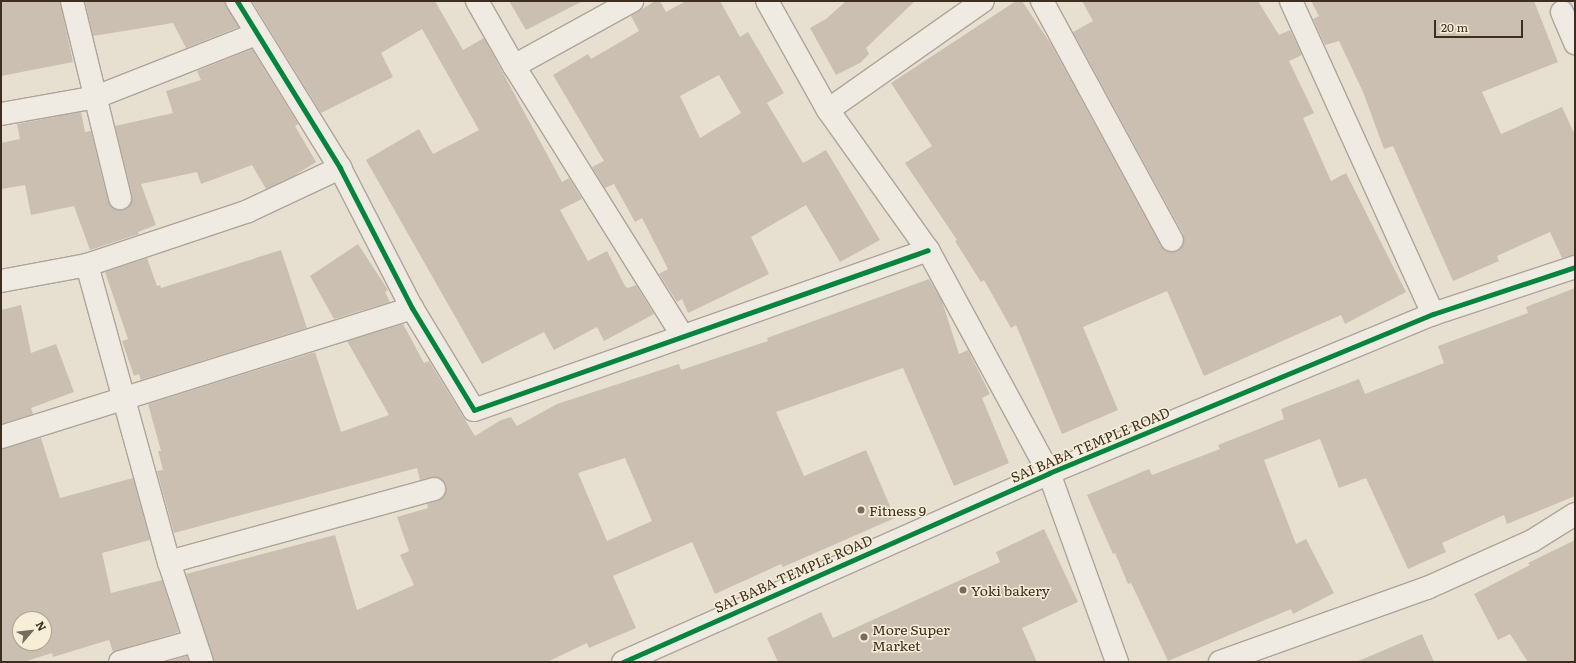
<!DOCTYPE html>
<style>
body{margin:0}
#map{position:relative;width:1576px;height:663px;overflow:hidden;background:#e7e0d1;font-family:Literata,serif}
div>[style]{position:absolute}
.building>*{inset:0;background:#cbbfb2}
.roads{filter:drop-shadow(1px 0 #ada599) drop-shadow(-1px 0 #ada599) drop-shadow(0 1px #ada599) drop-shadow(0 -1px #ada599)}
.street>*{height:22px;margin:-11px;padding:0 11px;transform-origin:11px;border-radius:11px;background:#efebe3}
.secondary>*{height:22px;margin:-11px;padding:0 11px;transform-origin:11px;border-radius:11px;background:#efebe3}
.cycleway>*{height:5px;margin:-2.5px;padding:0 2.5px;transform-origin:2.5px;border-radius:2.5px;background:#00873e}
.dots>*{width:11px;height:11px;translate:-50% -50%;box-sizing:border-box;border:2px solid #f7eed8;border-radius:50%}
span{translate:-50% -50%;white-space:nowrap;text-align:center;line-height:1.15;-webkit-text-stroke:3px #f7eed8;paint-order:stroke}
.street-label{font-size:14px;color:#3d2e20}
.poi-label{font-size:14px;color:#3d2e20}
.left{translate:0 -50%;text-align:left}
.frame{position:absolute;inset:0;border:2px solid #3d2e20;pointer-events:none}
.north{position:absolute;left:12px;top:611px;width:40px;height:40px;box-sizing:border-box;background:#f7eed8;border:1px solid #ada18e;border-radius:50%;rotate:62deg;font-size:11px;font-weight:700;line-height:16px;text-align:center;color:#3d2e20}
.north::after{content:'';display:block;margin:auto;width:14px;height:18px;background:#786c5e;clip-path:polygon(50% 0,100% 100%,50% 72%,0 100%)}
.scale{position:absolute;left:1434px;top:20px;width:89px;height:18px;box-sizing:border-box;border:2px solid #3d2e20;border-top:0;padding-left:5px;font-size:12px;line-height:14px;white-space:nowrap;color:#3d2e20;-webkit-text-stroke:3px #f7eed8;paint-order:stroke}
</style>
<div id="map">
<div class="building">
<i style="clip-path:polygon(1px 1px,60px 1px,73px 62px,1px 76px)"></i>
<i style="clip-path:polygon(85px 1px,225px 1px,239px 27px,186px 48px,173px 23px,93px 36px)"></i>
<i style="clip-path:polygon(252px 1px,435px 1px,463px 50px,484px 38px,562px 182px,569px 178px,582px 199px,560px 210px,588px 261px,607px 251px,625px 286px,628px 288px,636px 285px,654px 314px,604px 341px,597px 327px,554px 350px,544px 332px,482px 364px,366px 160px,419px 129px,433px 154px,479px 130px,422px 29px,381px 53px,393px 77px,321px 113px)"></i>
<i style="clip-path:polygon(509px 1px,583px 1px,526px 30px)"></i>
<i style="clip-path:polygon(evenodd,655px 1px,660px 1px,666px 12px,686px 1px,720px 1px,740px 37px,748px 32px,784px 93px,767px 103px,803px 163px,826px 150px,880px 240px,840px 262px,806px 205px,751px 237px,769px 274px,688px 313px,682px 299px,677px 302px,659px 274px,668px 269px,642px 218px,635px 222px,614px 184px,605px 188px,592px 167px,604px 161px,553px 75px,588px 54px,591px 59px,639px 31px,631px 16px,655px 1px,719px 75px,741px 113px,700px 138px,680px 96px,719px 75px)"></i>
<i style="clip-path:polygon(846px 1px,915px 1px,866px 48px,869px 54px,860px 63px,836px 75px,810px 28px,826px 19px)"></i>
<i style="clip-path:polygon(1016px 1px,1022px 1px,1051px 44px,1161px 246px,1172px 252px,1183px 246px,1183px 234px,1073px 32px,1093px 21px,1082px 1px,1258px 1px,1279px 35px,1290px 30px,1302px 55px,1289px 61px,1314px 113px,1303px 118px,1331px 181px,1346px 173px,1406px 292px,1345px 324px,1341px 315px,1204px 376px,1167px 291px,1083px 327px,1118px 410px,1062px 434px,1016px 325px,1011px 328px,984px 280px,981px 282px,955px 241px,957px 240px,905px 163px,932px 146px,891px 83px)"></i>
<i style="clip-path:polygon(1311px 1px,1534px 1px,1558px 62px,1482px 92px,1501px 134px,1562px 107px,1575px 135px,1575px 255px,1562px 258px,1550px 232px,1497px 256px,1499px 261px,1453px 281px,1393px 146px,1384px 149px,1363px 92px,1339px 41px,1325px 45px,1313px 19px,1319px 16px)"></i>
<i style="clip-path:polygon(252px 49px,298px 124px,295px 126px,316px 162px,292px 177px,266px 189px,252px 165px,201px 184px,197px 172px,141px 184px,156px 225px,138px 232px,139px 234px,90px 250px,74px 206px,31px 215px,25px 185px,1px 189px,1px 143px,20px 139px,17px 124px,81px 112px,85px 132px,91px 131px,108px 201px,117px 210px,128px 207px,132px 195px,115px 126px,173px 113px,166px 91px,201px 80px,197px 71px)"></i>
<i style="clip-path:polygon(358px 244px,388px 290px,385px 292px,390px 302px,334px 319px,310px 276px)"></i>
<i style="clip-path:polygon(281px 250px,307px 328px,141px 380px,139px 374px,134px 376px,122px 341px,128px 339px,105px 272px,147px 258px,157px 286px,160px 285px,161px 288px)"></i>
<i style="clip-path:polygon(evenodd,929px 279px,942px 301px,959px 354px,968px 350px,990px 394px,982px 398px,1009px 463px,954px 486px,903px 368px,776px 412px,804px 476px,866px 450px,895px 518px,783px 567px,781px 564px,715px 594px,692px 542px,613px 576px,636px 628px,589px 648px,587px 643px,547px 662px,214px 662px,186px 574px,335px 535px,357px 610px,414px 585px,400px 555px,409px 551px,397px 517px,428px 508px,427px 504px,443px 497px,446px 486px,437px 477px,420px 480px,417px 468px,174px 533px,157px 471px,163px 470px,158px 451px,161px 451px,148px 404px,315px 352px,341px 432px,389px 415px,347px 341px,403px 324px,424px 363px,429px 361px,475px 436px,501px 420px,511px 417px,517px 426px,557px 404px,679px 364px,681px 370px,768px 341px,767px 338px,929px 279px,625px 458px,652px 521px,607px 541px,578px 473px,625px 458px)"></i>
<i style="clip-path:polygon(1575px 288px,1575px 496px,1507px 524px,1504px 515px,1442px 543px,1446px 552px,1408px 569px,1366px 478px,1339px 488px,1320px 439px,1264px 460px,1296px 544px,1306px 539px,1334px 593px,1293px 614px,1291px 609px,1168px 661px,1131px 583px,1128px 584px,1115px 553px,1113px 554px,1087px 495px,1149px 469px,1152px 475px,1220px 449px,1218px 445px,1284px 419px,1281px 409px,1359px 379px,1365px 394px,1444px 363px,1438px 346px,1528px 313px,1526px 307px)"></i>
<i style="clip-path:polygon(21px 305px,31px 353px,56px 344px,74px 392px,31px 408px,33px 414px,1px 424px,1px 310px)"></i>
<i style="clip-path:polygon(evenodd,41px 438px,60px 498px,133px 478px,150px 540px,102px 553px,111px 593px,162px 580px,179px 632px,113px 652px,109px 640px,53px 657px,52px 653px,24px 662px,1px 662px,1px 449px,41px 438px,20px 619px,44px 619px,44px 643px,20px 643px,20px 619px)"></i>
<i style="clip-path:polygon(1044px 529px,1078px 602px,1022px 628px,1037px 662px,778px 662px,767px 638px,821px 612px,833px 638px,1000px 562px,996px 552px)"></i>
<i style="clip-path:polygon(1575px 540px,1575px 662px,1528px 662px,1510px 634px,1498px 640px,1474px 594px,1530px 565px,1528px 563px)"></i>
<i style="clip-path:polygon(1422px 634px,1434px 662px,1356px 662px)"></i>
<i style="clip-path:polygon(187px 656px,189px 662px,166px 662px)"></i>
</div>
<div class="roads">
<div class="street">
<i style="left:72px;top:1px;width:203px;rotate:76.3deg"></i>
<i style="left:237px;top:1px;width:196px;rotate:58.3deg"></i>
<i style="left:340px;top:168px;width:157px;rotate:62.8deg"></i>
<i style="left:412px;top:308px;width:119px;rotate:58.7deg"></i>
<i style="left:474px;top:410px;width:481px;rotate:-19.4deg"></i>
<i style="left:477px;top:1px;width:75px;rotate:60.4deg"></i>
<i style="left:514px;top:66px;width:319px;rotate:58deg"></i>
<i style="left:1042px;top:1px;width:272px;rotate:61.5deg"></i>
<i style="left:1291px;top:1px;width:344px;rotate:65.6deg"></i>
<i style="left:1562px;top:12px;width:34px;rotate:67deg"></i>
<i style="left:514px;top:66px;width:135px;rotate:-28.8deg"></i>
<i style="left:828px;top:110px;width:189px;rotate:-35.1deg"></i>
<i style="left:1px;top:114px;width:97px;rotate:-10.1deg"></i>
<i style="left:96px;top:97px;width:172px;rotate:-21.5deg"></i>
<i style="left:87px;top:265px;width:308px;rotate:74.6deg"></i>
<i style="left:169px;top:562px;width:105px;rotate:71.7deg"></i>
<i style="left:1px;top:281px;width:87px;rotate:-10.5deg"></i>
<i style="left:87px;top:265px;width:170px;rotate:-18.5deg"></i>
<i style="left:248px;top:211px;width:102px;rotate:-25.1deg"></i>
<i style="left:1px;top:437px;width:431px;rotate:-17.4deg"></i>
<i style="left:169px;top:562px;width:275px;rotate:-15.4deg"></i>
<i style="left:120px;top:662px;width:77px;rotate:-15.8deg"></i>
<i style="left:1220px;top:662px;width:220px;rotate:-19.7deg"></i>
<i style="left:1427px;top:588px;width:115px;rotate:-24.1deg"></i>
<i style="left:1532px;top:541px;width:51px;rotate:-32.1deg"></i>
</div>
<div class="secondary">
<i style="left:767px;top:1px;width:125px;rotate:60.8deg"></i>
<i style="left:828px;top:110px;width:172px;rotate:54.5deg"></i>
<i style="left:928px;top:250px;width:254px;rotate:61.5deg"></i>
<i style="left:1049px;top:473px;width:201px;rotate:70.2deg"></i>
<i style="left:623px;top:662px;width:466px;rotate:-23.9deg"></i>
<i style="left:1049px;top:473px;width:416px;rotate:-22.5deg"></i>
<i style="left:1433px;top:314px;width:150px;rotate:-18.3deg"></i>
</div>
</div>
<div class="cycleway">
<i style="left:237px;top:1px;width:196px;rotate:58.3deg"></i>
<i style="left:340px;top:168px;width:157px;rotate:62.8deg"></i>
<i style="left:412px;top:308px;width:119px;rotate:58.7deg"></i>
<i style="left:474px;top:410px;width:481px;rotate:-19.4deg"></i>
<i style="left:623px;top:662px;width:466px;rotate:-23.9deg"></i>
<i style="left:1049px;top:473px;width:416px;rotate:-22.5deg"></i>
<i style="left:1433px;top:314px;width:150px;rotate:-18.3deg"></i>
</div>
<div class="dots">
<i style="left:861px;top:510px;background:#786c5e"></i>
<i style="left:963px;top:590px;background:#786c5e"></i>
<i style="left:864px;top:637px;background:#786c5e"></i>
</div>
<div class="street-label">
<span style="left:1090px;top:444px;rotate:-23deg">SAI BABA TEMPLE ROAD</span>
<span style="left:793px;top:573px;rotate:-24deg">SAI BABA TEMPLE ROAD</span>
</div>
<div class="poi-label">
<span class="left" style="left:869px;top:510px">Fitness 9</span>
<span class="left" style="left:971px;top:590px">Yoki bakery</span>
<span class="left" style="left:872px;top:637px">More Super<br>Market</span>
</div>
<div class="frame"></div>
<div class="north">N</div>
<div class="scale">20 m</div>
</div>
